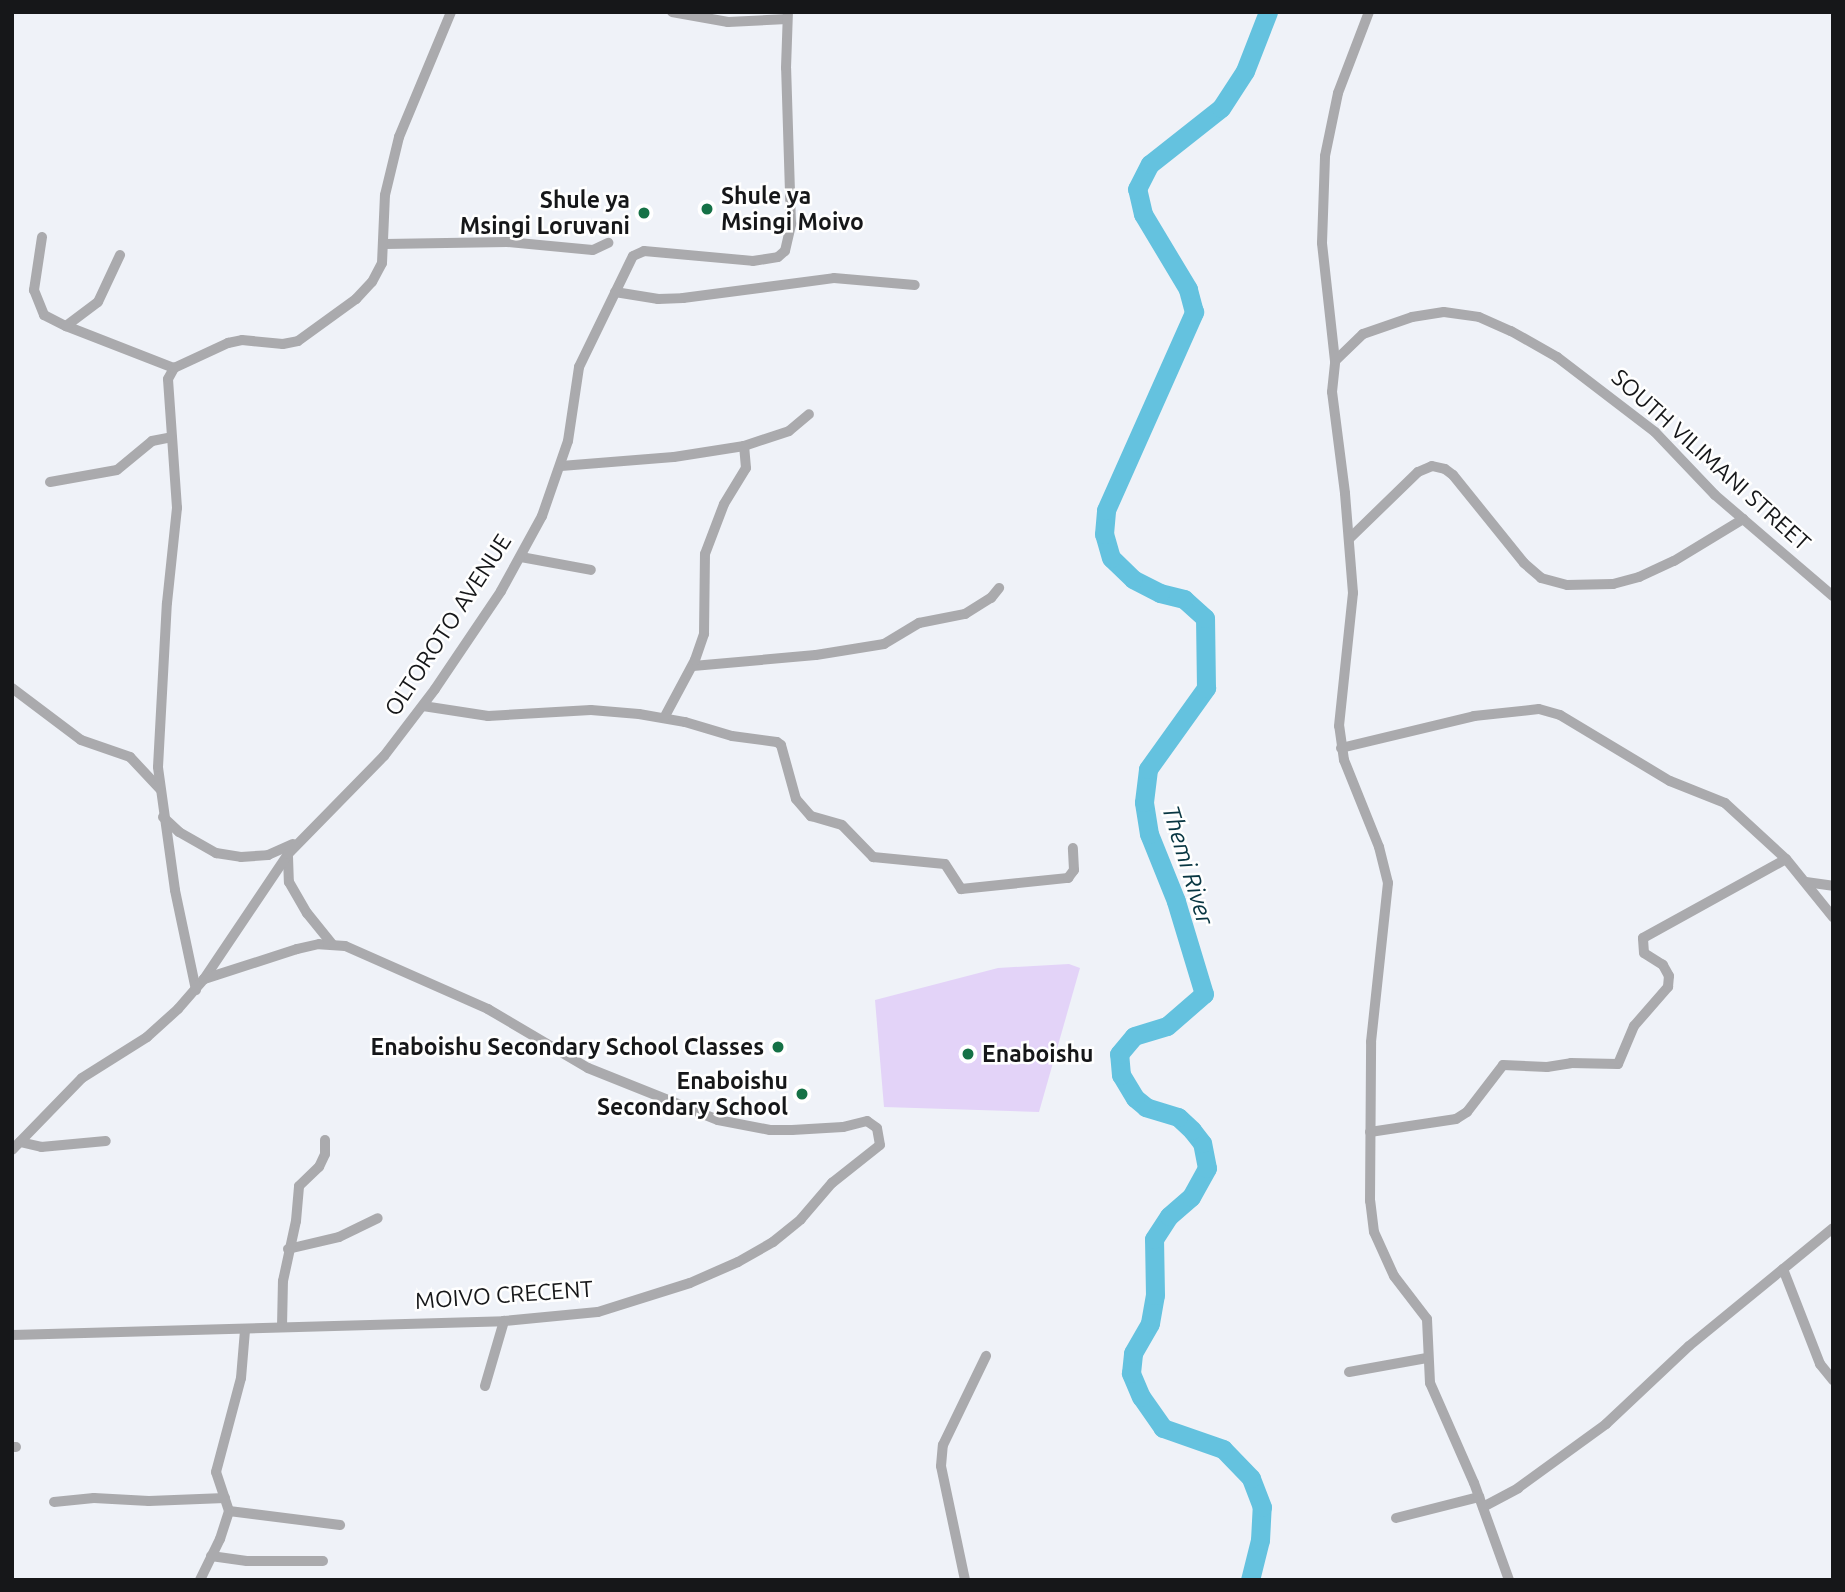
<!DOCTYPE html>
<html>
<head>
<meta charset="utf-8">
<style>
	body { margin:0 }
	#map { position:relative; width:1845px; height:1592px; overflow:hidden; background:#eff2f8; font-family:Ubuntu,sans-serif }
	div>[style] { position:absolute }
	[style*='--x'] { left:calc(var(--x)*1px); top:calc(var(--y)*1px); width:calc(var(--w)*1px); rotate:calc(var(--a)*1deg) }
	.green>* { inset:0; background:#e3d3f8 }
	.river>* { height:19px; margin:-9.5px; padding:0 9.5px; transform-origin:9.5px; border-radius:9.5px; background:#64c2df }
	.minor>* { height:10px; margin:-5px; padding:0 5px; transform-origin:5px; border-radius:5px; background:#aaaaad }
	.dots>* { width:19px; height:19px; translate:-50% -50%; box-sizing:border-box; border:4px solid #fff; border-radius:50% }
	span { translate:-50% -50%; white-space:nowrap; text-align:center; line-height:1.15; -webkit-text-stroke:5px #fff; paint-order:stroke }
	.poi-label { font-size:23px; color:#161719; font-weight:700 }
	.left { translate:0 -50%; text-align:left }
	.right { translate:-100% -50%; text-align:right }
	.street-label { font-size:23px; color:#161719 }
	.water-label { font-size:24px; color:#083642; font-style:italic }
	.frame { position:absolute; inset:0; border:14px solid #161719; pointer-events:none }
</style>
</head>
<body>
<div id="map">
	<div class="green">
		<i style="clip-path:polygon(1069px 964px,1080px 968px,1039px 1112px,884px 1107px,875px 1000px,998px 968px)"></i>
	</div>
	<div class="river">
		<i style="--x:1250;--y:1580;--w:41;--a:-76"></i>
		<i style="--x:1260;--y:1540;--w:33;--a:-87"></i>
		<i style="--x:1262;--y:1507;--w:31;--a:-111"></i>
		<i style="--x:1251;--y:1478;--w:40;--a:-134"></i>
		<i style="--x:1223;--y:1449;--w:64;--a:-160.7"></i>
		<i style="--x:1163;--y:1428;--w:38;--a:-125"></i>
		<i style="--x:1141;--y:1397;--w:26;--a:-113"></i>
		<i style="--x:1131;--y:1373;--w:20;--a:-84"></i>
		<i style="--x:1133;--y:1353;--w:34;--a:-60"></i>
		<i style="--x:1150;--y:1323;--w:28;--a:-80"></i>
		<i style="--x:1155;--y:1295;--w:56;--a:-91"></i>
		<i style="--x:1154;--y:1239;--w:27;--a:-57"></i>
		<i style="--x:1169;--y:1216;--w:29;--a:-41"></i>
		<i style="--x:1191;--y:1197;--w:33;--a:-61"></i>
		<i style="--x:1207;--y:1168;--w:25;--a:-101"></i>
		<i style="--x:1202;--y:1143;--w:16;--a:-128"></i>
		<i style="--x:1192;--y:1130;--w:19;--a:-137"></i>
		<i style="--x:1178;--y:1117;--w:34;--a:-163"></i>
		<i style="--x:1146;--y:1107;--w:14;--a:-141"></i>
		<i style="--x:1135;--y:1098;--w:27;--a:-121"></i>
		<i style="--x:1121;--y:1075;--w:21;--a:-95"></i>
		<i style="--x:1119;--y:1054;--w:23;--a:-50"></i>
		<i style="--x:1134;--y:1036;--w:34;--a:-17"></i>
		<i style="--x:1167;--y:1026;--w:49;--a:-40.9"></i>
		<i style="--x:1204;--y:994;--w:97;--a:-106.8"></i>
		<i style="--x:1176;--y:901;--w:72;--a:-111.9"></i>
		<i style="--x:1149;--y:834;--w:32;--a:-99"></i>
		<i style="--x:1144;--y:802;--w:33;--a:-83"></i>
		<i style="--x:1148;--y:769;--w:100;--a:-54.4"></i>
		<i style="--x:1206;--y:688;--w:70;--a:-90.8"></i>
		<i style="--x:1205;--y:618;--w:28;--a:-138"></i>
		<i style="--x:1184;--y:599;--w:25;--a:-166"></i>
		<i style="--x:1160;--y:593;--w:30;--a:-153"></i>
		<i style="--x:1133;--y:579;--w:30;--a:-136"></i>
		<i style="--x:1111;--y:558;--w:25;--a:-106"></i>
		<i style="--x:1104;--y:534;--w:24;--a:-85"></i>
		<i style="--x:1106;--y:510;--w:217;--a:-66"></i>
		<i style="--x:1194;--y:312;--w:24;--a:-105"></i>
		<i style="--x:1188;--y:289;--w:87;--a:-121"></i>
		<i style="--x:1143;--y:214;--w:26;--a:-103"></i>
		<i style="--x:1137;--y:189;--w:28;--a:-63"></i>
		<i style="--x:1150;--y:164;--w:90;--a:-38.3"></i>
		<i style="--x:1221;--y:108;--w:44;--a:-57"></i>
		<i style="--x:1245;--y:71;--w:63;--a:-68.7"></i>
	</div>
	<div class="minor">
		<i style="--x:672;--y:12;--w:57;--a:10.1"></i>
		<i style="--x:728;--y:22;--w:59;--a:-2.9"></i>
		<i style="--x:42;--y:237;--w:54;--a:98.6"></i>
		<i style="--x:34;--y:290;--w:27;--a:68"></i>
		<i style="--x:44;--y:315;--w:25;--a:27"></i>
		<i style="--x:66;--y:326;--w:116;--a:21.3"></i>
		<i style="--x:385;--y:244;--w:122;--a:-0.9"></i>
		<i style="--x:507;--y:242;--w:86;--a:5.3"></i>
		<i style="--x:593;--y:250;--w:17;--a:-25"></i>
		<i style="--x:615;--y:292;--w:44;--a:9.2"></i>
		<i style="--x:658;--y:299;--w:25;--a:-2"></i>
		<i style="--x:683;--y:298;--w:152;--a:-7.5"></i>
		<i style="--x:834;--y:278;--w:81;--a:4.9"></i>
		<i style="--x:66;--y:326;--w:40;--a:-37"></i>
		<i style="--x:98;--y:302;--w:52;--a:-64.9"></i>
		<i style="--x:1335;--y:361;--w:119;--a:-96.3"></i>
		<i style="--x:1322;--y:243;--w:87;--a:-88"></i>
		<i style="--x:1325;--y:156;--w:64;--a:-78.3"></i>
		<i style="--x:1338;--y:93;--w:87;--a:-69.1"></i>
		<i style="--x:561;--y:466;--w:113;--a:-4.6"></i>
		<i style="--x:674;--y:457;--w:71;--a:-8.9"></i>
		<i style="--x:744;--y:446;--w:47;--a:-18.4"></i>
		<i style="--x:789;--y:431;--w:26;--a:-40"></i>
		<i style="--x:50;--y:482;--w:68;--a:-10.2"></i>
		<i style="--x:117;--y:470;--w:45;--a:-39.6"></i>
		<i style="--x:152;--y:441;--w:20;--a:-11"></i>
		<i style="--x:1349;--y:539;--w:96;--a:-44.2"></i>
		<i style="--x:1418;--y:472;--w:15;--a:-23"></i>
		<i style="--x:1432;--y:466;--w:13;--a:13"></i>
		<i style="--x:1445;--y:469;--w:10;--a:37"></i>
		<i style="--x:1453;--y:475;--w:113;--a:51.1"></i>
		<i style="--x:1524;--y:563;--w:23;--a:41"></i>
		<i style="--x:1541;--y:578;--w:27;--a:15"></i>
		<i style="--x:1567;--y:585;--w:46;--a:-1.2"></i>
		<i style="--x:1613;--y:584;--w:27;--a:-15"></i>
		<i style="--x:1639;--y:577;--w:38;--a:-25"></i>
		<i style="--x:1674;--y:561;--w:81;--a:-31.3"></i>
		<i style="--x:521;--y:557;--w:71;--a:10.5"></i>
		<i style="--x:693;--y:666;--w:123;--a:-5.1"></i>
		<i style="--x:816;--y:655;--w:69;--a:-9.2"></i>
		<i style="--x:884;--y:644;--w:41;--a:-31"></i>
		<i style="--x:919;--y:623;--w:47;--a:-11.1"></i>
		<i style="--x:965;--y:614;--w:31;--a:-32"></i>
		<i style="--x:991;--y:598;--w:13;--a:-51"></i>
		<i style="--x:12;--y:688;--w:86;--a:37"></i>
		<i style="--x:81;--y:740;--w:52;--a:19.1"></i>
		<i style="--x:130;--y:757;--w:44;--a:46.8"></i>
		<i style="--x:423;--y:706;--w:66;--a:8.7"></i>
		<i style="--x:488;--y:716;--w:103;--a:-3.3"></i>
		<i style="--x:591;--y:710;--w:48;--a:4.8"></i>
		<i style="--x:639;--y:714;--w:47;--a:9.9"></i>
		<i style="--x:685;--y:722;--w:49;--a:16.6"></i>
		<i style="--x:732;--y:736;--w:45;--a:7.6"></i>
		<i style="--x:777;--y:742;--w:5;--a:37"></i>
		<i style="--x:781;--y:745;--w:56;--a:74.5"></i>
		<i style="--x:796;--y:799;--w:23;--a:49"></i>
		<i style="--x:811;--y:816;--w:32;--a:16"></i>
		<i style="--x:842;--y:825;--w:45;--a:45.9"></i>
		<i style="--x:873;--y:857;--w:72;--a:5.6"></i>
		<i style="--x:945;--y:864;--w:30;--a:57"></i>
		<i style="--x:961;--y:889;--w:108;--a:-5.9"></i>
		<i style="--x:1068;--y:878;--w:10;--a:-53"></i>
		<i style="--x:1074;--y:870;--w:22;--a:-93"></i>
		<i style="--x:664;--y:718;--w:66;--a:-61.9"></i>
		<i style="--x:695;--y:660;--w:28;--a:-71"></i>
		<i style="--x:704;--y:634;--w:80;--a:-89.3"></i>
		<i style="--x:705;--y:554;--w:53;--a:-69.2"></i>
		<i style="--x:724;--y:504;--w:42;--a:-58.6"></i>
		<i style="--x:746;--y:468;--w:22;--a:-95"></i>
		<i style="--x:1341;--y:748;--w:137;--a:-13.5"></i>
		<i style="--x:1474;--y:716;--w:65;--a:-6.1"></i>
		<i style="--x:1539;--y:709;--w:22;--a:16"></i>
		<i style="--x:1560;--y:715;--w:128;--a:31"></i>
		<i style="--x:1670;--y:781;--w:59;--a:21.8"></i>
		<i style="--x:1725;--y:803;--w:83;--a:42.6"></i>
		<i style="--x:1786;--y:859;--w:75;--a:51"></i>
		<i style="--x:163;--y:817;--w:22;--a:43"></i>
		<i style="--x:179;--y:832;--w:43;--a:29.6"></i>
		<i style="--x:216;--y:853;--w:25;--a:9"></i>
		<i style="--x:241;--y:857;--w:27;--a:-4"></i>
		<i style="--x:268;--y:855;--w:27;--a:-24"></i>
		<i style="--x:288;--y:857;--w:25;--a:88"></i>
		<i style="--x:289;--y:882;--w:36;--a:60"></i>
		<i style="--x:307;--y:913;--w:40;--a:51"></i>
		<i style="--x:1806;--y:882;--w:27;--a:8"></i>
		<i style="--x:196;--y:990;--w:102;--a:-101.9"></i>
		<i style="--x:175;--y:890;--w:124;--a:-97.9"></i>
		<i style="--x:158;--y:767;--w:164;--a:-86.9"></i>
		<i style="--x:167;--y:603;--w:96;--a:-84"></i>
		<i style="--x:177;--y:508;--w:129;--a:-94"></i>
		<i style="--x:168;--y:379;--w:13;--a:-61"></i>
		<i style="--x:174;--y:368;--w:60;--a:-24.8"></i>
		<i style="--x:228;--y:343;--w:14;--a:-12"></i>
		<i style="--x:242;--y:340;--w:41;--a:5.6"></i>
		<i style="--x:283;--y:344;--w:15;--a:-11"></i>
		<i style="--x:298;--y:341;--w:72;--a:-35.9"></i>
		<i style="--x:356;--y:299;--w:23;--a:-47"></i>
		<i style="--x:372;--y:282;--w:21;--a:-62"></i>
		<i style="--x:382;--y:263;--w:68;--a:-87.5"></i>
		<i style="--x:385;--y:195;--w:60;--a:-76.4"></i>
		<i style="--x:399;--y:137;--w:135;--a:-67.4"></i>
		<i style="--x:1370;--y:1132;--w:87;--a:-8.6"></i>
		<i style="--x:1456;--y:1119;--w:13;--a:-32"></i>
		<i style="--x:1467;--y:1112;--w:59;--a:-52.5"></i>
		<i style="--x:1503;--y:1065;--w:44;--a:2.6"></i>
		<i style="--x:1547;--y:1067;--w:24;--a:-9"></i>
		<i style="--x:1571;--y:1063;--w:47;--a:1.2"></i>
		<i style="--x:1618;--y:1064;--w:41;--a:-67.2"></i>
		<i style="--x:1634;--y:1026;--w:52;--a:-48.9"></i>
		<i style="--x:1668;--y:987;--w:11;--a:-85"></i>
		<i style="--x:1669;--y:976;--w:13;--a:-119"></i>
		<i style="--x:1663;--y:965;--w:22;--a:-148"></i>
		<i style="--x:1644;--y:953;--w:15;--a:-94"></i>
		<i style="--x:1643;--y:938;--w:163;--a:-28.9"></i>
		<i style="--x:20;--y:1142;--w:22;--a:13"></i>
		<i style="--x:41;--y:1147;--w:65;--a:-5.3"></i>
		<i style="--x:12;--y:1150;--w:100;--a:-45.8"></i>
		<i style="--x:82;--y:1078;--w:77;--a:-32.2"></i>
		<i style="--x:147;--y:1037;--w:42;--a:-42.1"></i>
		<i style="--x:178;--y:1009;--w:40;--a:-49"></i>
		<i style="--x:204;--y:979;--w:151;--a:-56.1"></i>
		<i style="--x:288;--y:854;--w:137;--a:-45.6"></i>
		<i style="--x:384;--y:756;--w:84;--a:-52.7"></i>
		<i style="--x:435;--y:689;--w:118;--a:-56"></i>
		<i style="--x:501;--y:591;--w:85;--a:-61.3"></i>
		<i style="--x:542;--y:516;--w:79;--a:-70.9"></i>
		<i style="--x:568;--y:441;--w:75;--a:-81.5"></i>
		<i style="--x:579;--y:367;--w:123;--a:-64.1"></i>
		<i style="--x:633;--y:256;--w:12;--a:-24"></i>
		<i style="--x:644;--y:251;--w:109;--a:5.2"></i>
		<i style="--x:753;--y:261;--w:25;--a:-9"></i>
		<i style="--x:778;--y:257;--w:9;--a:-41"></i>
		<i style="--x:785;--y:251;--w:28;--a:-77"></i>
		<i style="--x:791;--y:224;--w:156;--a:-91.8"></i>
		<i style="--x:786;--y:68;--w:56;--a:-88"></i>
		<i style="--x:288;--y:1249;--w:52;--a:-13.2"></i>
		<i style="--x:339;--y:1237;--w:43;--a:-26"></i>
		<i style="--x:1783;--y:1269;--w:102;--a:68.7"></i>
		<i style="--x:1820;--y:1364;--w:21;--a:51"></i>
		<i style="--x:282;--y:1327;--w:46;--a:-88.8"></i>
		<i style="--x:283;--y:1281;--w:61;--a:-77.8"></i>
		<i style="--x:296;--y:1221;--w:35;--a:-85"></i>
		<i style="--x:299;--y:1186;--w:28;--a:-44"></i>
		<i style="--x:319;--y:1167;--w:14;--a:-65"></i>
		<i style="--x:325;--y:1154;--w:14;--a:-90"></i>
		<i style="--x:12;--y:1335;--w:492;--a:-1.6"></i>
		<i style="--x:504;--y:1321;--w:94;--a:-5.5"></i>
		<i style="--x:598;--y:1312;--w:96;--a:-17.5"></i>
		<i style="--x:690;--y:1283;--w:52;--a:-23.6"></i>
		<i style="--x:738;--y:1262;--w:40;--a:-29.7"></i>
		<i style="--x:773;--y:1242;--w:36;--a:-39"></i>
		<i style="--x:801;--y:1219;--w:48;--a:-49.3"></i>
		<i style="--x:832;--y:1183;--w:61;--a:-38.4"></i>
		<i style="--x:880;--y:1145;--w:17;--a:-100"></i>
		<i style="--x:877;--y:1128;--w:12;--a:-145"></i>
		<i style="--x:867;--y:1121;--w:25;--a:166"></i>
		<i style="--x:843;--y:1127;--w:51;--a:176.6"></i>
		<i style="--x:792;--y:1130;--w:22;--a:180"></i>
		<i style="--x:770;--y:1130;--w:53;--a:-169.1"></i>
		<i style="--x:718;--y:1120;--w:140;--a:-158.2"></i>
		<i style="--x:588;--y:1068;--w:116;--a:-149.5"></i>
		<i style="--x:488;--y:1009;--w:156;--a:-156.2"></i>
		<i style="--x:345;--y:946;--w:26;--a:-176"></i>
		<i style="--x:319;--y:944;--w:23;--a:167"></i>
		<i style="--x:297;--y:949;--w:98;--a:162.1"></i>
		<i style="--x:1349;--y:1372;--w:79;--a:-10.2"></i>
		<i style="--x:485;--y:1386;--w:68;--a:-73.7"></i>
		<i style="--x:12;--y:1447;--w:4;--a:0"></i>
		<i style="--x:54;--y:1502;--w:40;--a:-5.7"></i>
		<i style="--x:94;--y:1498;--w:55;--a:3.1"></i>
		<i style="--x:149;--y:1501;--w:76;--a:-2.3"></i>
		<i style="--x:1483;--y:1507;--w:40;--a:-28"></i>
		<i style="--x:1518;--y:1488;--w:109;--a:-36"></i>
		<i style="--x:1606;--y:1424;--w:114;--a:-43.2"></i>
		<i style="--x:1689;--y:1346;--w:186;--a:-39.3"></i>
		<i style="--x:229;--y:1511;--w:112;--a:7.2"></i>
		<i style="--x:1396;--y:1518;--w:86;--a:-14.2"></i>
		<i style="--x:211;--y:1556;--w:36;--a:8"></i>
		<i style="--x:247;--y:1561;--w:76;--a:0"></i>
		<i style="--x:200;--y:1580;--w:46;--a:-64"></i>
		<i style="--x:220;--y:1539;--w:29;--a:-72"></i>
		<i style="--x:229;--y:1511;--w:41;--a:-108.4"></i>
		<i style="--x:216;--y:1472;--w:97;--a:-75.1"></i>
		<i style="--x:241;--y:1378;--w:48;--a:-85.2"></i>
		<i style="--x:965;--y:1580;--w:116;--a:-101.9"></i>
		<i style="--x:941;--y:1466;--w:21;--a:-85"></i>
		<i style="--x:943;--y:1445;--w:99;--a:-64.2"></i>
		<i style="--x:1509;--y:1580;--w:103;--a:-109.8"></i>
		<i style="--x:1474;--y:1483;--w:109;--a:-113.7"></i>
		<i style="--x:1430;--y:1383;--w:64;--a:-92.7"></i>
		<i style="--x:1427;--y:1319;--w:54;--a:-127.5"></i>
		<i style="--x:1394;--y:1276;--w:48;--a:-114.4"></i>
		<i style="--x:1374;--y:1232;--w:31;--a:-97"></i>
		<i style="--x:1370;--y:1201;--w:159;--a:-89.6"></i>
		<i style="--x:1371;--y:1042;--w:160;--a:-83.9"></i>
		<i style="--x:1388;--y:883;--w:37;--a:-104"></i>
		<i style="--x:1379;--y:847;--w:94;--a:-111.9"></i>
		<i style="--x:1344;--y:760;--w:34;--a:-98"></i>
		<i style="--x:1339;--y:726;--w:134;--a:-84"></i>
		<i style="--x:1353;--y:593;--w:100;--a:-94.6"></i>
		<i style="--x:1345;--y:493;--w:102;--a:-97.3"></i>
		<i style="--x:1332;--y:392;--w:31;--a:-84"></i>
		<i style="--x:1335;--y:361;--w:39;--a:-44"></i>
		<i style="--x:1363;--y:334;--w:52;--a:-19.1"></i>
		<i style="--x:1412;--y:317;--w:32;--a:-9"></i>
		<i style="--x:1444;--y:312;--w:35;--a:8"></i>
		<i style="--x:1479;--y:317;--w:35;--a:24"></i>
		<i style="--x:1511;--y:331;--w:53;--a:29.5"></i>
		<i style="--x:1557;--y:357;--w:123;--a:37.4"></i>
		<i style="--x:1655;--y:432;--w:87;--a:46.4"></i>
		<i style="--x:1715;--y:495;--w:155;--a:40.6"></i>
	</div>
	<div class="dots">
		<i style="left:707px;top:209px;background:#157146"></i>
		<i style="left:644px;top:213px;background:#157146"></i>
		<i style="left:778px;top:1047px;background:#157146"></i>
		<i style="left:968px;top:1054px;background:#157146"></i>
		<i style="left:802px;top:1094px;background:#157146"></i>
	</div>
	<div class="poi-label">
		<span class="left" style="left:721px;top:209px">Shule ya<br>Msingi Moivo</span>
		<span class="right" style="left:630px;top:213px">Shule ya<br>Msingi Loruvani</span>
		<span class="right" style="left:764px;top:1047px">Enaboishu Secondary School Classes</span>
		<span class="left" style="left:982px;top:1054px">Enaboishu</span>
		<span class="right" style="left:788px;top:1094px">Enaboishu<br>Secondary School</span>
	</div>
	<div class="street-label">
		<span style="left:1711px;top:460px;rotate:42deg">SOUTH VILIMANI STREET</span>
		<span style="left:448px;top:625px;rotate:-57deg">OLTOROTO AVENUE</span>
		<span style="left:504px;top:1295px;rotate:-4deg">MOIVO CRECENT</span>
	</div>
	<div class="water-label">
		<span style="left:1188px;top:865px;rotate:73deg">Themi River</span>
	</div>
	<div class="frame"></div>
</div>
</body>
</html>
